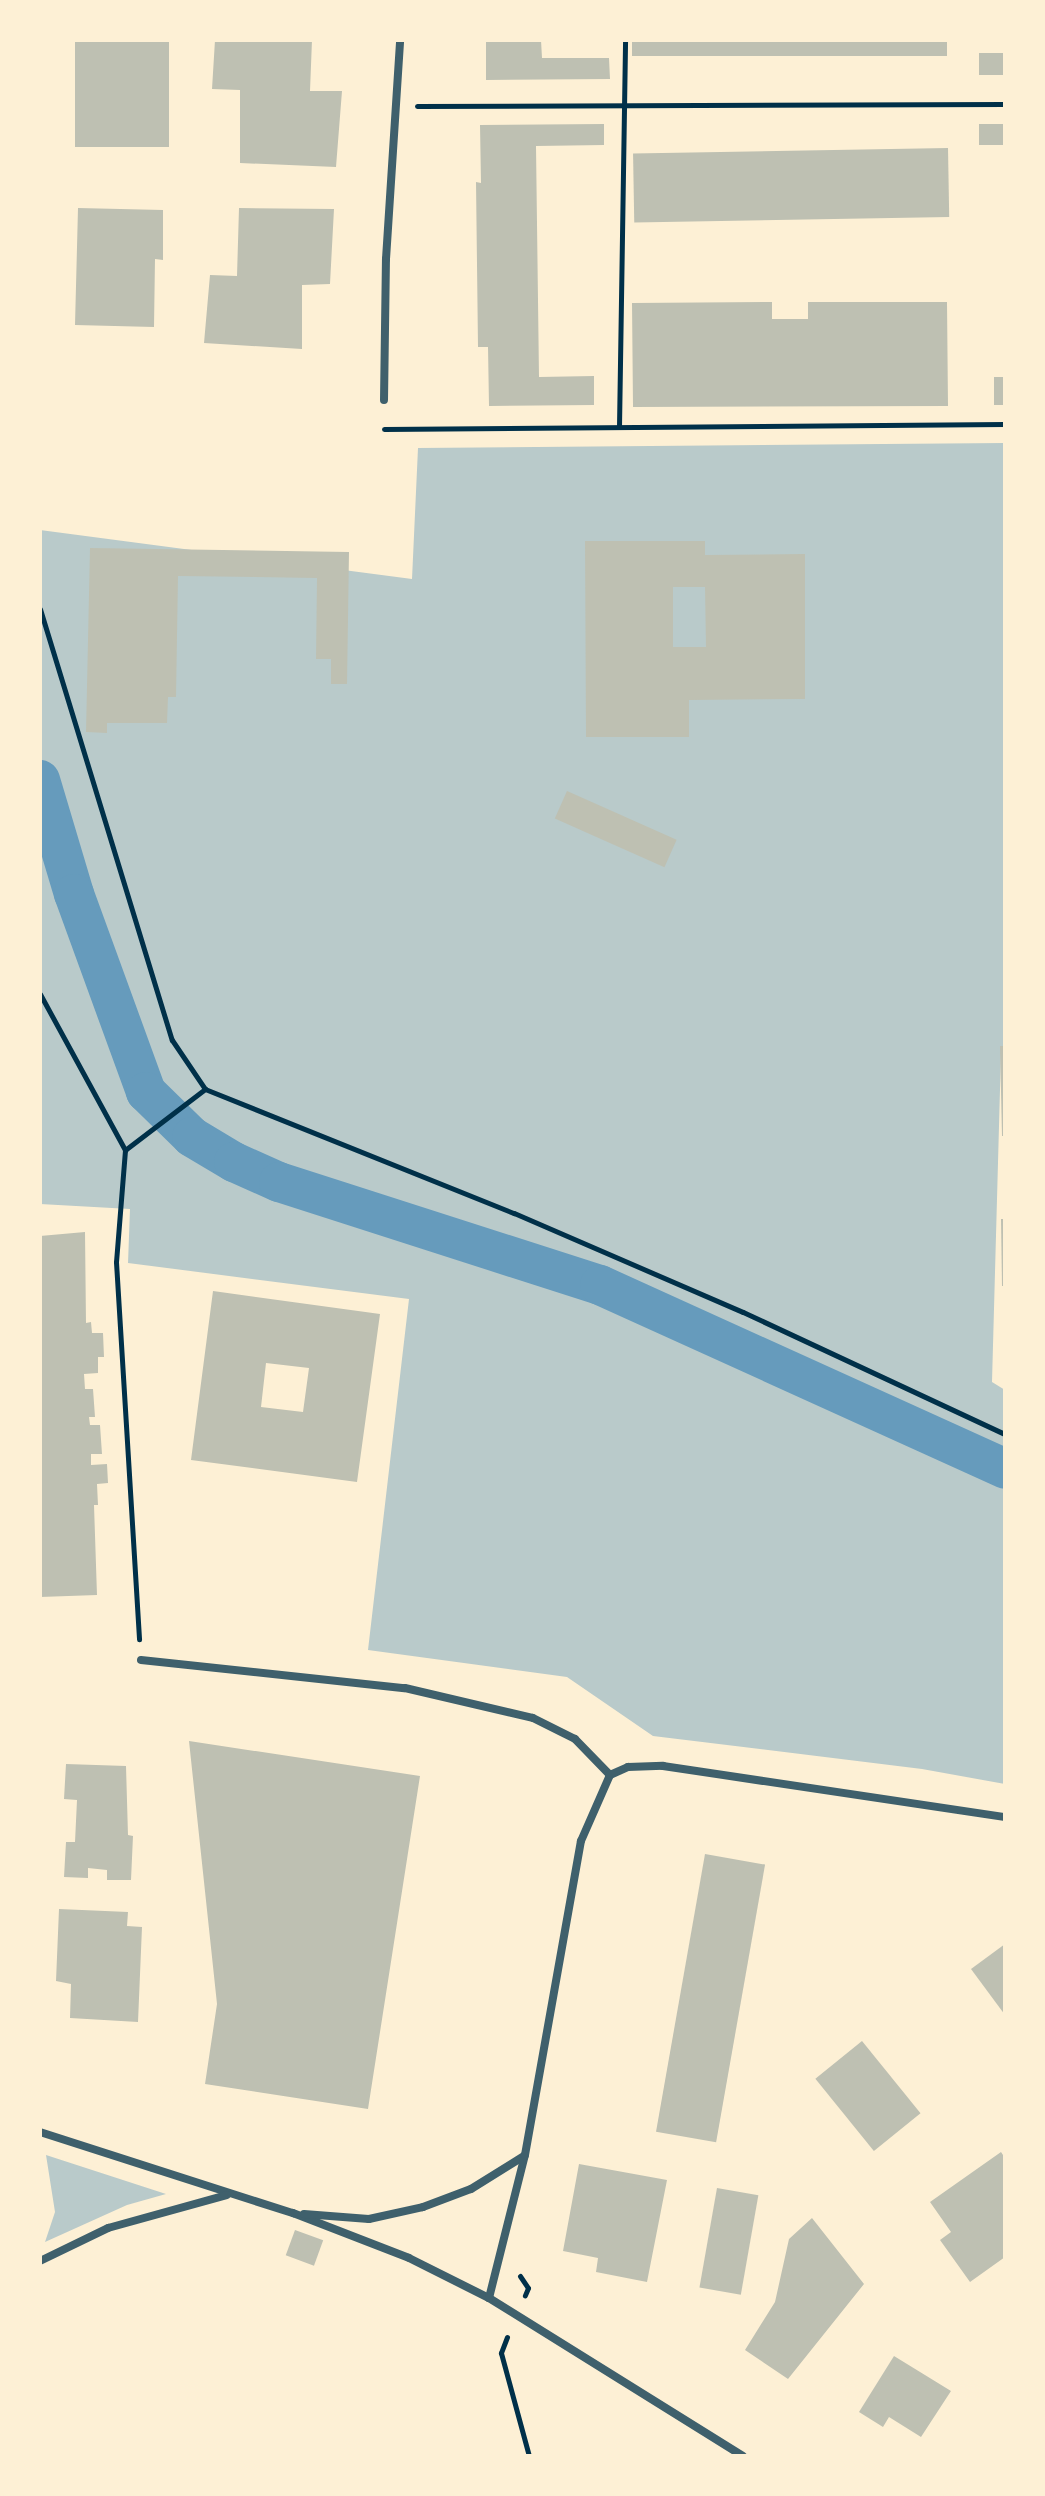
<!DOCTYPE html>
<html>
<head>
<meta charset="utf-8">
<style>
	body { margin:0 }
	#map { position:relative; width:1045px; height:2496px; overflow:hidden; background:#fdf0d5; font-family:Manrope,sans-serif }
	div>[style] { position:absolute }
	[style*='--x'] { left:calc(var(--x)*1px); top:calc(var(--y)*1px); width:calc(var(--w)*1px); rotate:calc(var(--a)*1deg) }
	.green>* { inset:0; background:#b9caca }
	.canal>* { height:40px; margin:-20px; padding:0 20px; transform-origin:20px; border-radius:20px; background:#669bbc }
	.building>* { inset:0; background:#bec0b2; transform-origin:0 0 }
	.path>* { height:5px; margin:-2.5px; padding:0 2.5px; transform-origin:2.5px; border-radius:2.5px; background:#003049 }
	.minor>* { height:8px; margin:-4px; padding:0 4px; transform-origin:4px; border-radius:4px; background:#3f606c }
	span { translate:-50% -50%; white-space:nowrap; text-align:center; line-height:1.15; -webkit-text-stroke:8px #fdf0d5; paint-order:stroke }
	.frame { position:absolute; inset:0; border:42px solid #fdf0d5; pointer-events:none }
</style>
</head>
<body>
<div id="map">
	<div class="green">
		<i style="clip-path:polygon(1005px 443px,1005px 1049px,1001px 1053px,992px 1382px,1005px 1390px,1005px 1784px,922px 1769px,653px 1736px,567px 1677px,368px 1650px,409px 1299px,128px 1263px,130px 1209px,40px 1204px,40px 530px,412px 579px,418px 448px)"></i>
		<i style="clip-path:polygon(46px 2155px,166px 2194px,127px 2205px,45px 2242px,55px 2212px)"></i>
	</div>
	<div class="canal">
		<i style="--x:40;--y:780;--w:119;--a:73.4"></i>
		<i style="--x:74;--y:894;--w:211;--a:70"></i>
		<i style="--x:146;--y:1092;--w:64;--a:44.4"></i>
		<i style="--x:192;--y:1137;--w:49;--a:30.8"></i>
		<i style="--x:234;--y:1162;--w:49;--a:24"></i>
		<i style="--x:279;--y:1182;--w:337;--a:17.8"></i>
		<i style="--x:600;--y:1285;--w:445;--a:24.4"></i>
	</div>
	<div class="building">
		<i style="left:75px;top:40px;width:94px;height:107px"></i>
		<i style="clip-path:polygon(215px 40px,312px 40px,310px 91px,342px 91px,336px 167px,240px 163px,240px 90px,212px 89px)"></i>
		<i style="clip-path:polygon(486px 40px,541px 40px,542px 58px,609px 58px,610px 79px,486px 80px)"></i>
		<i style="left:632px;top:40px;width:315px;height:16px"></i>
		<i style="left:979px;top:53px;width:26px;height:22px"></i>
		<i style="clip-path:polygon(604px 124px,604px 145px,536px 146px,539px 377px,594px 376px,594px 405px,489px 406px,488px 347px,478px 347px,476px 182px,481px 183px,480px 125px)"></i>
		<i style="left:979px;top:124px;width:26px;height:21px"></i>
		<i style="left:948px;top:148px;width:69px;height:315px;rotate:89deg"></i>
		<i style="clip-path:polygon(78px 208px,163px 210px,163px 260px,155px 259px,154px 327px,75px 325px)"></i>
		<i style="clip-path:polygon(239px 208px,334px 209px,330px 284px,302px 285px,302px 349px,204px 343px,210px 275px,237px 276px)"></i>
		<i style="clip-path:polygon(772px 302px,772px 319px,808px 319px,808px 302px,947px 302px,948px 406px,633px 407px,632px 303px)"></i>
		<i style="left:994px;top:377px;width:11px;height:28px"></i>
		<i style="clip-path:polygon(evenodd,585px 541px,705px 541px,705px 555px,805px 554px,805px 699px,689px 700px,689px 737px,586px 737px,585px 541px,673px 587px,705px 587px,706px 647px,673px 647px,673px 587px)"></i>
		<i style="clip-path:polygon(90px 548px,349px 552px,347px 684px,331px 684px,331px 659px,316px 659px,317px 578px,178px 576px,176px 697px,168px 697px,167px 723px,107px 723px,107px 733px,86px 732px)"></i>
		<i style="left:567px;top:791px;width:120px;height:30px;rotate:24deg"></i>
		<i style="clip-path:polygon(1000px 1046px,1005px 1046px,1005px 1136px,1002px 1136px)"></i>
		<i style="clip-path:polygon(1001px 1219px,1005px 1219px,1005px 1286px,1002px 1286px)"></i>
		<i style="clip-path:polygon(85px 1232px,86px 1323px,91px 1322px,92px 1333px,103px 1333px,104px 1357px,98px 1357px,98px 1373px,84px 1374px,85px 1389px,93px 1389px,95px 1417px,89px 1417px,90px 1425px,100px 1425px,102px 1454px,91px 1454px,91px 1465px,107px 1464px,108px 1483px,97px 1484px,98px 1505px,94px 1505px,97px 1595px,40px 1597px,40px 1236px)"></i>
		<i style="clip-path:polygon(evenodd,213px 1291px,380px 1314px,357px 1482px,191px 1460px,213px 1291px,266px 1363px,309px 1368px,303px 1412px,261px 1407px,266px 1363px)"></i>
		<i style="clip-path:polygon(189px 1741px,420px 1776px,368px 2109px,205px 2084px,217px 2004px)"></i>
		<i style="clip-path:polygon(66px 1764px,126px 1766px,128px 1835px,133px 1836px,131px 1880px,107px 1880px,107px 1870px,88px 1868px,88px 1878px,64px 1877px,66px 1842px,75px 1842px,77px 1800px,64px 1799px)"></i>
		<i style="left:705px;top:1854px;width:61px;height:282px;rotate:10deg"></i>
		<i style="clip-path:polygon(59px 1909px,128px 1912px,127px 1926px,142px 1927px,138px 2022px,70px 2018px,71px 1984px,56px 1981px)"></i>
		<i style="clip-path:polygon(1005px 1944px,1005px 2015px,971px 1969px)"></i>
		<i style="left:862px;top:2041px;width:93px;height:60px;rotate:51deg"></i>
		<i style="clip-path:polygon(1001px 2152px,1005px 2158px,1005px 2257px,970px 2282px,940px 2240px,951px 2232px,930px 2202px)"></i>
		<i style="clip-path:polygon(579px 2164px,667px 2180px,647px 2282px,596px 2272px,598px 2258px,563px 2251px)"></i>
		<i style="left:717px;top:2188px;width:42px;height:101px;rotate:10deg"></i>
		<i style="clip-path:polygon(812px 2218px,864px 2284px,788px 2379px,745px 2350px,775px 2302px,789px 2239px)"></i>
		<i style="left:295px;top:2230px;width:30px;height:27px;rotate:20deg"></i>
		<i style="clip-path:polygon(894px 2356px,951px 2391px,921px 2437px,889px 2417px,883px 2427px,859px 2412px)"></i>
	</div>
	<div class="path">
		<i style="--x:417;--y:106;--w:588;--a:-0.19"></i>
		<i style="--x:619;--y:427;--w:387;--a:-89.1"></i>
		<i style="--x:384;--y:429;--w:621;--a:-0.46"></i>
		<i style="--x:40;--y:609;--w:451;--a:73"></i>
		<i style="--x:172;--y:1040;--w:59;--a:56"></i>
		<i style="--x:205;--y:1089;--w:333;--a:21.9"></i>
		<i style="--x:514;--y:1213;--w:249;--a:23.4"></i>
		<i style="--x:743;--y:1312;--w:289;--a:25"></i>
		<i style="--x:40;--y:994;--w:178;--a:61.4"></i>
		<i style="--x:125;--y:1150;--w:112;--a:94.6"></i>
		<i style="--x:116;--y:1262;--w:378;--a:86.5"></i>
		<i style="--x:125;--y:1150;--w:101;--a:-37.3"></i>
		<i style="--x:520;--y:2276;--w:14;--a:56"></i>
		<i style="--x:528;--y:2288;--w:8;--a:113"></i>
		<i style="--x:507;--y:2337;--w:17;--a:111"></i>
		<i style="--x:501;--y:2353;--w:107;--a:74.8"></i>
	</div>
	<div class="minor">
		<i style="--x:384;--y:400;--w:141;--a:-89.2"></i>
		<i style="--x:386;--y:259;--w:219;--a:-86.3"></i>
		<i style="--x:141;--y:1660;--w:265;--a:6.1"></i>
		<i style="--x:405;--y:1688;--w:131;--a:13.2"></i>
		<i style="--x:533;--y:1718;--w:47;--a:26.6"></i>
		<i style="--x:575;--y:1739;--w:50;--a:45.8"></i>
		<i style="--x:40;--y:2132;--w:266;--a:17.8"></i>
		<i style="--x:293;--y:2213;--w:124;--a:21.2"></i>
		<i style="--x:409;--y:2258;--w:89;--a:26.6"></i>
		<i style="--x:489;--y:2298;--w:299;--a:31.9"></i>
		<i style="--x:304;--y:2214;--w:65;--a:4.4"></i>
		<i style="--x:369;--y:2219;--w:55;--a:-12.5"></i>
		<i style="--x:423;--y:2207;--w:51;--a:-20.6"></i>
		<i style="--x:471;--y:2189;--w:62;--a:-31.9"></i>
		<i style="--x:40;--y:2261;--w:76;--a:-25.9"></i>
		<i style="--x:108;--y:2228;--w:123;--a:-15.5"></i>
		<i style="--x:489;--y:2298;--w:147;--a:-75.9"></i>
		<i style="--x:525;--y:2155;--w:319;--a:-79.9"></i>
		<i style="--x:581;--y:1841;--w:72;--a:-66.3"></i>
		<i style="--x:610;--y:1775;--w:20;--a:-24"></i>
		<i style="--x:628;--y:1767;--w:35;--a:-2"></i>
		<i style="--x:663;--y:1766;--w:346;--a:8.5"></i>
	</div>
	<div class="frame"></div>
</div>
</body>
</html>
